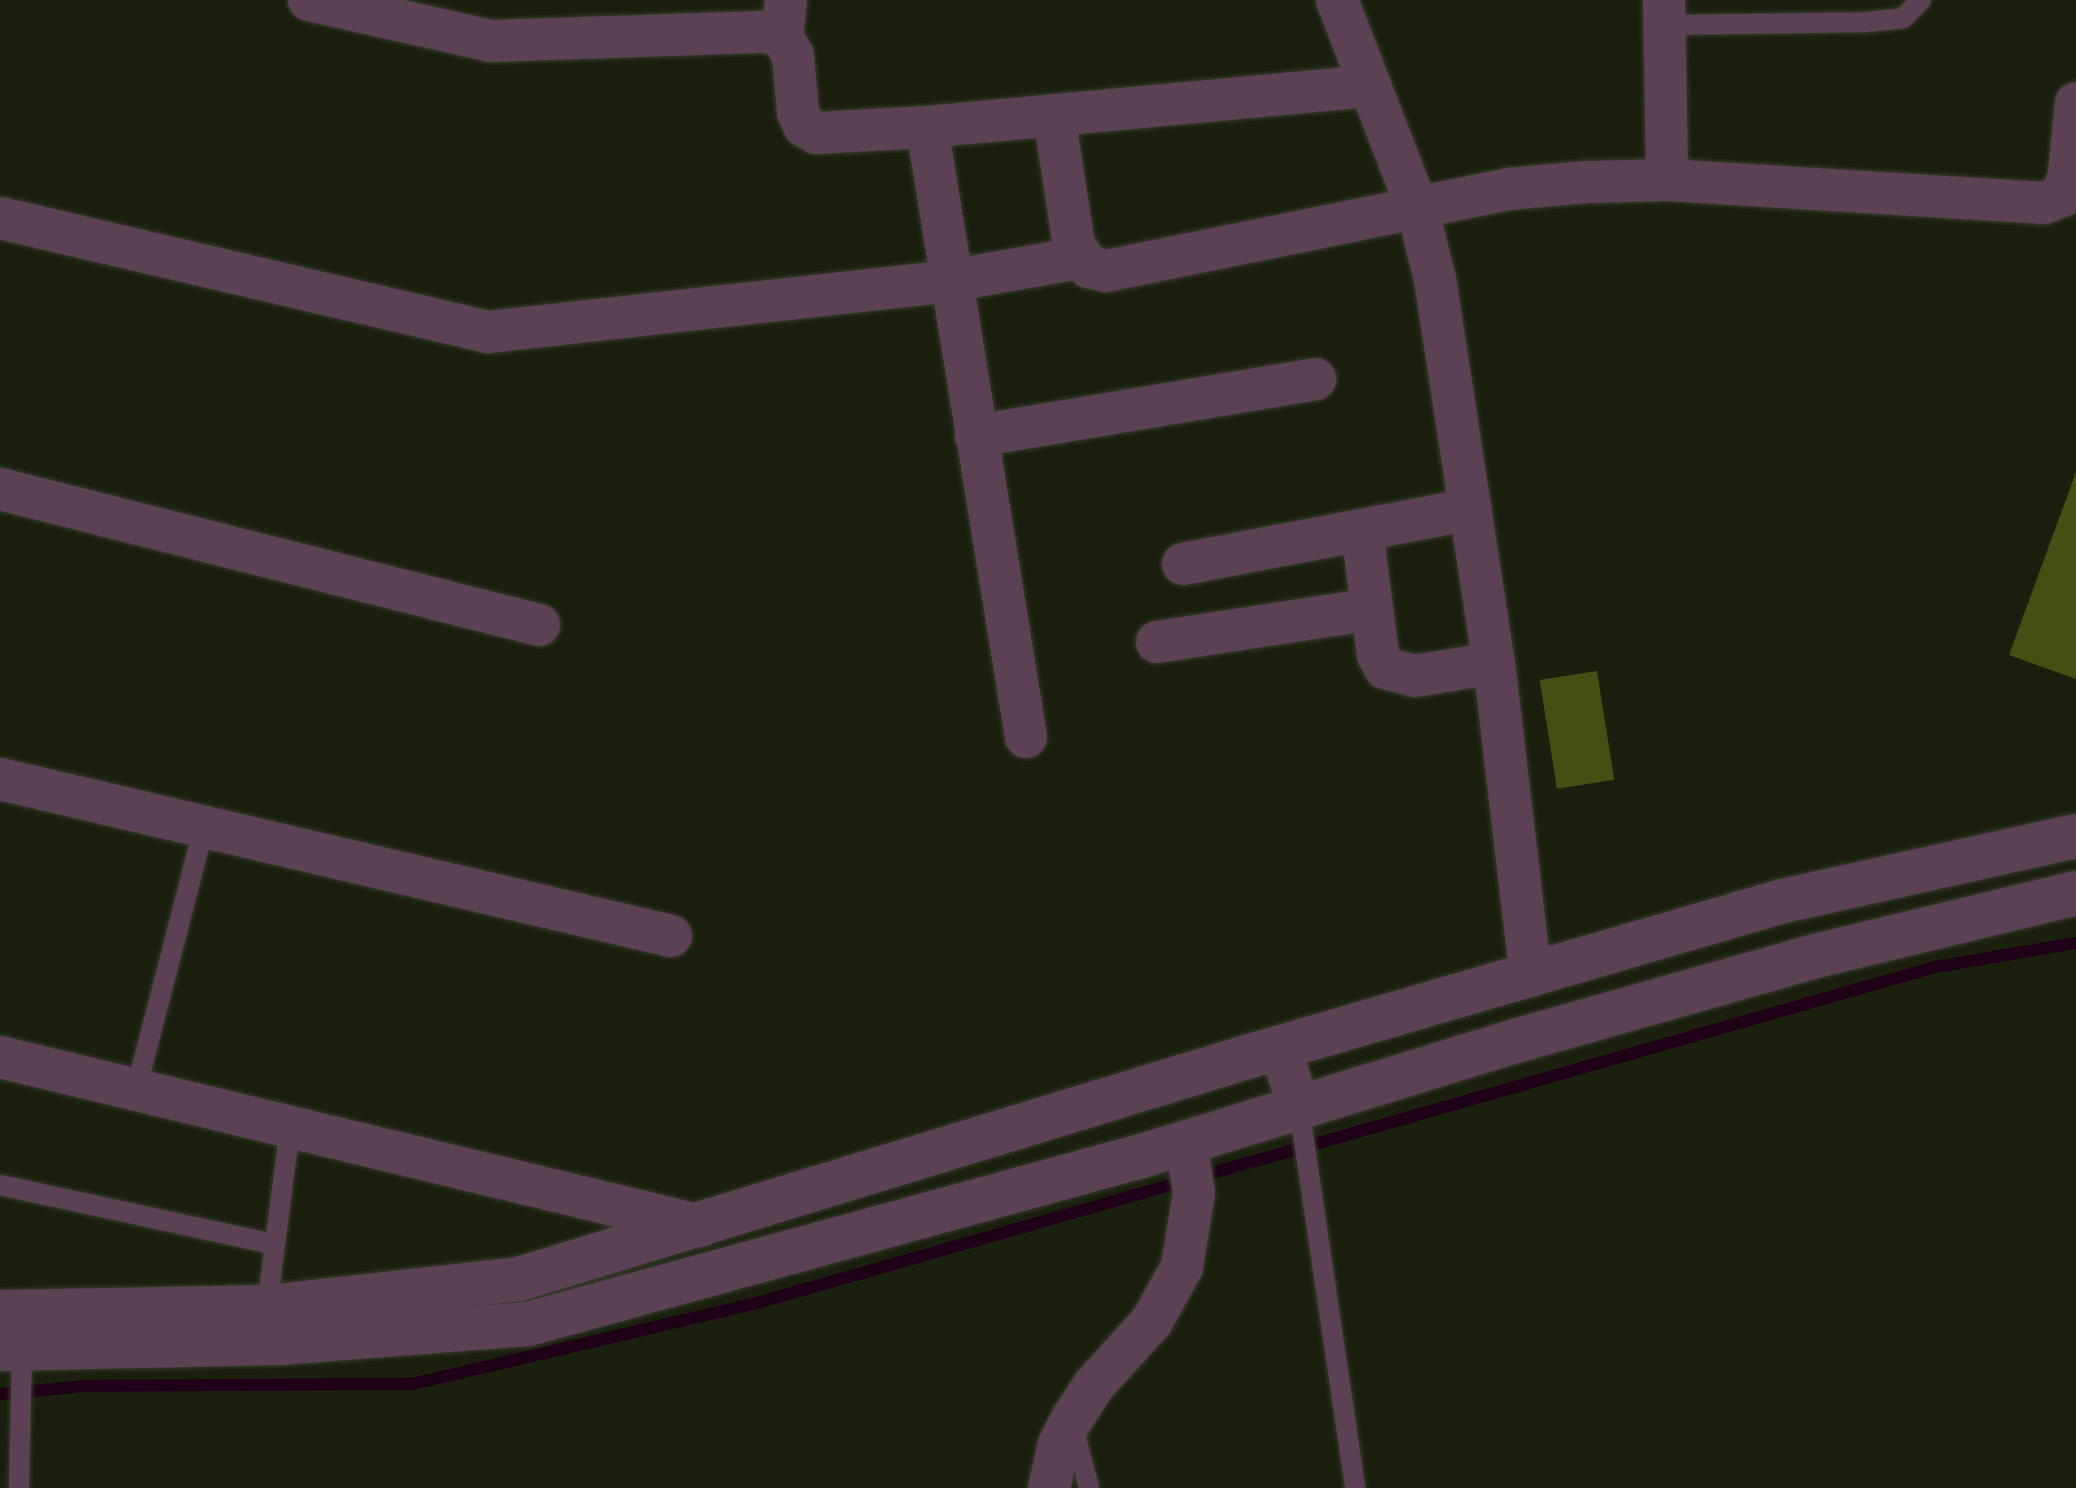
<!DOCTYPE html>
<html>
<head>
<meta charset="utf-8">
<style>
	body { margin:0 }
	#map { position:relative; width:2076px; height:1488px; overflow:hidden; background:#1b1f0e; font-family:"Nunito Sans",sans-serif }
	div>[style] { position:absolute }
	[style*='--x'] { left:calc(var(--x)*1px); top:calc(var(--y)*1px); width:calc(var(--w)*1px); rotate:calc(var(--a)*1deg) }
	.stream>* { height:12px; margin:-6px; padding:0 6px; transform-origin:6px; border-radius:6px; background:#200018 }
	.building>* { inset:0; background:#454f14; transform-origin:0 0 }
	.roads { filter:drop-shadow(0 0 2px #373b2b) drop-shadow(0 0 2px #373b2b) }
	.service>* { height:20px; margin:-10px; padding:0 10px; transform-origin:10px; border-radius:10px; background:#5b4153 }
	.minor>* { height:42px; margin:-21px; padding:0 21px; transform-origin:21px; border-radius:21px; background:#5b4153 }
	.tertiary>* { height:44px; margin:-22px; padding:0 22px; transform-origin:22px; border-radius:22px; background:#5b4153 }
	span { translate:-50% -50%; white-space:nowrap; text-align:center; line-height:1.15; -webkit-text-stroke:6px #1b1f0e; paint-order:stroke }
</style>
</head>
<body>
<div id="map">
	<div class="stream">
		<i style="--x:0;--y:1394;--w:85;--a:-5.4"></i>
		<i style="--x:85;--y:1386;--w:327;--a:-0.4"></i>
		<i style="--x:412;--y:1384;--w:354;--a:-13.2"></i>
		<i style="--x:757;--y:1303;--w:1225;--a:-15.92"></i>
		<i style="--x:1935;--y:967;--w:143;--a:-9.7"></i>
	</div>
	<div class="building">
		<i style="clip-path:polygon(2076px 472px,2076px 679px,2009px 655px)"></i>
		<i style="left:1597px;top:671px;width:110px;height:58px;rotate:81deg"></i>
	</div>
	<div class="roads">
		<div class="service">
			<i style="--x:1663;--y:25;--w:204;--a:-0.8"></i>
			<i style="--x:1867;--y:22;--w:36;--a:-6"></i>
			<i style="--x:1903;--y:18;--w:25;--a:-45"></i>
			<i style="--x:136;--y:1090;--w:268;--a:-75.5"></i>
			<i style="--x:1299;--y:1107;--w:385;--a:81.6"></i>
			<i style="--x:0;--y:1185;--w:278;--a:12.2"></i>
			<i style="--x:267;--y:1307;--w:181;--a:-82.7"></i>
			<i style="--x:1073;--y:1426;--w:64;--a:75.5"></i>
			<i style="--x:19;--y:1488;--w:141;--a:-88.8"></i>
		</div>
		<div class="minor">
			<i style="--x:309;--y:0;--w:187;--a:12.7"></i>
			<i style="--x:491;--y:41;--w:276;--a:-1.9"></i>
			<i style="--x:767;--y:32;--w:16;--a:18"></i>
			<i style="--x:782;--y:37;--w:21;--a:59"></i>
			<i style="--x:793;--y:55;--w:57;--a:85"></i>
			<i style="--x:798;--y:112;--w:15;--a:67"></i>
			<i style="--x:804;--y:126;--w:14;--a:30"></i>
			<i style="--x:816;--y:133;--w:111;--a:-3.1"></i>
			<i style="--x:927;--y:127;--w:618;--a:80.78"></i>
			<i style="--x:1337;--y:0;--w:222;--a:68.9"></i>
			<i style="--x:1417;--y:207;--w:74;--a:76"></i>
			<i style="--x:1435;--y:279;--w:389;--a:81.3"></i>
			<i style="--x:1494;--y:663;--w:315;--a:83.3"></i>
			<i style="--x:1664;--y:0;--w:180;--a:89"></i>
			<i style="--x:782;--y:37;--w:37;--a:-84"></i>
			<i style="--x:1054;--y:115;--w:132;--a:81.3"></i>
			<i style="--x:1074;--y:245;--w:27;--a:56"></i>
			<i style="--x:1089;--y:267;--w:17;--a:13"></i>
			<i style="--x:1106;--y:271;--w:410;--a:-11.5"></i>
			<i style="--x:1508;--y:189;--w:79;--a:-5.1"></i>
			<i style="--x:1587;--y:182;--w:80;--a:-1.4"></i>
			<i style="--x:1667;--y:180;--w:378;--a:3.5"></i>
			<i style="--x:2044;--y:203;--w:19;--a:-21"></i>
			<i style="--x:2062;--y:196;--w:23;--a:-72"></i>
			<i style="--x:2069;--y:174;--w:71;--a:-84.4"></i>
			<i style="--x:927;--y:127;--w:444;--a:-5.3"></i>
			<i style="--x:0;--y:218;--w:501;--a:13.15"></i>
			<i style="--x:488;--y:332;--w:464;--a:-6.3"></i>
			<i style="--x:949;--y:281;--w:132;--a:-10"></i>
			<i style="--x:976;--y:436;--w:344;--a:-9.5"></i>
			<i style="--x:0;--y:489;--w:556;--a:14.16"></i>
			<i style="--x:1362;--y:530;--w:126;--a:82.7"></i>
			<i style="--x:1378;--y:655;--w:15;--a:62"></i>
			<i style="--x:1385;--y:668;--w:31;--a:15"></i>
			<i style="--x:1415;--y:676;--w:80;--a:-9.3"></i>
			<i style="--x:1183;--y:564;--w:293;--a:-10.8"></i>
			<i style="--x:1157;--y:642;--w:218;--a:-8.7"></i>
			<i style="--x:0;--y:779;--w:689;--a:13.17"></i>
			<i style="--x:1280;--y:1048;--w:62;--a:72.1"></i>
			<i style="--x:0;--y:1057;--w:721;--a:13.55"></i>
			<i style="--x:1049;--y:1488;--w:45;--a:-77.2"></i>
			<i style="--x:1059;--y:1444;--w:28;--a:-63"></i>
			<i style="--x:1072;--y:1419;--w:40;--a:-57.1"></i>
			<i style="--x:1094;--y:1385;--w:86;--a:-47.8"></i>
			<i style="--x:1152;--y:1321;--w:62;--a:-60.9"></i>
			<i style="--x:1182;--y:1267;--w:75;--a:-80.8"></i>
			<i style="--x:1194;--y:1193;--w:52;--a:-98.9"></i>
		</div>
		<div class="tertiary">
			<i style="--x:0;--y:1312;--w:267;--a:-1.1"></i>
			<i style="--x:267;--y:1307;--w:254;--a:-6.3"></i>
			<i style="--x:519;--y:1279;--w:761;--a:-16.96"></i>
			<i style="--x:1247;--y:1057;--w:558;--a:-16.23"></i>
			<i style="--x:1783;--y:901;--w:300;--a:-12.5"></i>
			<i style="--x:0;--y:1349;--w:281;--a:-1.2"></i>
			<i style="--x:281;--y:1343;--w:248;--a:-4.4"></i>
			<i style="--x:528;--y:1324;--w:640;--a:-15.32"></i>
			<i style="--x:1145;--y:1155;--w:391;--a:-17.1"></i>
			<i style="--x:1519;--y:1040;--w:313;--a:-15.8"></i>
			<i style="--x:1820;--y:955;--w:263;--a:-13.6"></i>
		</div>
	</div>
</div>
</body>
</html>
